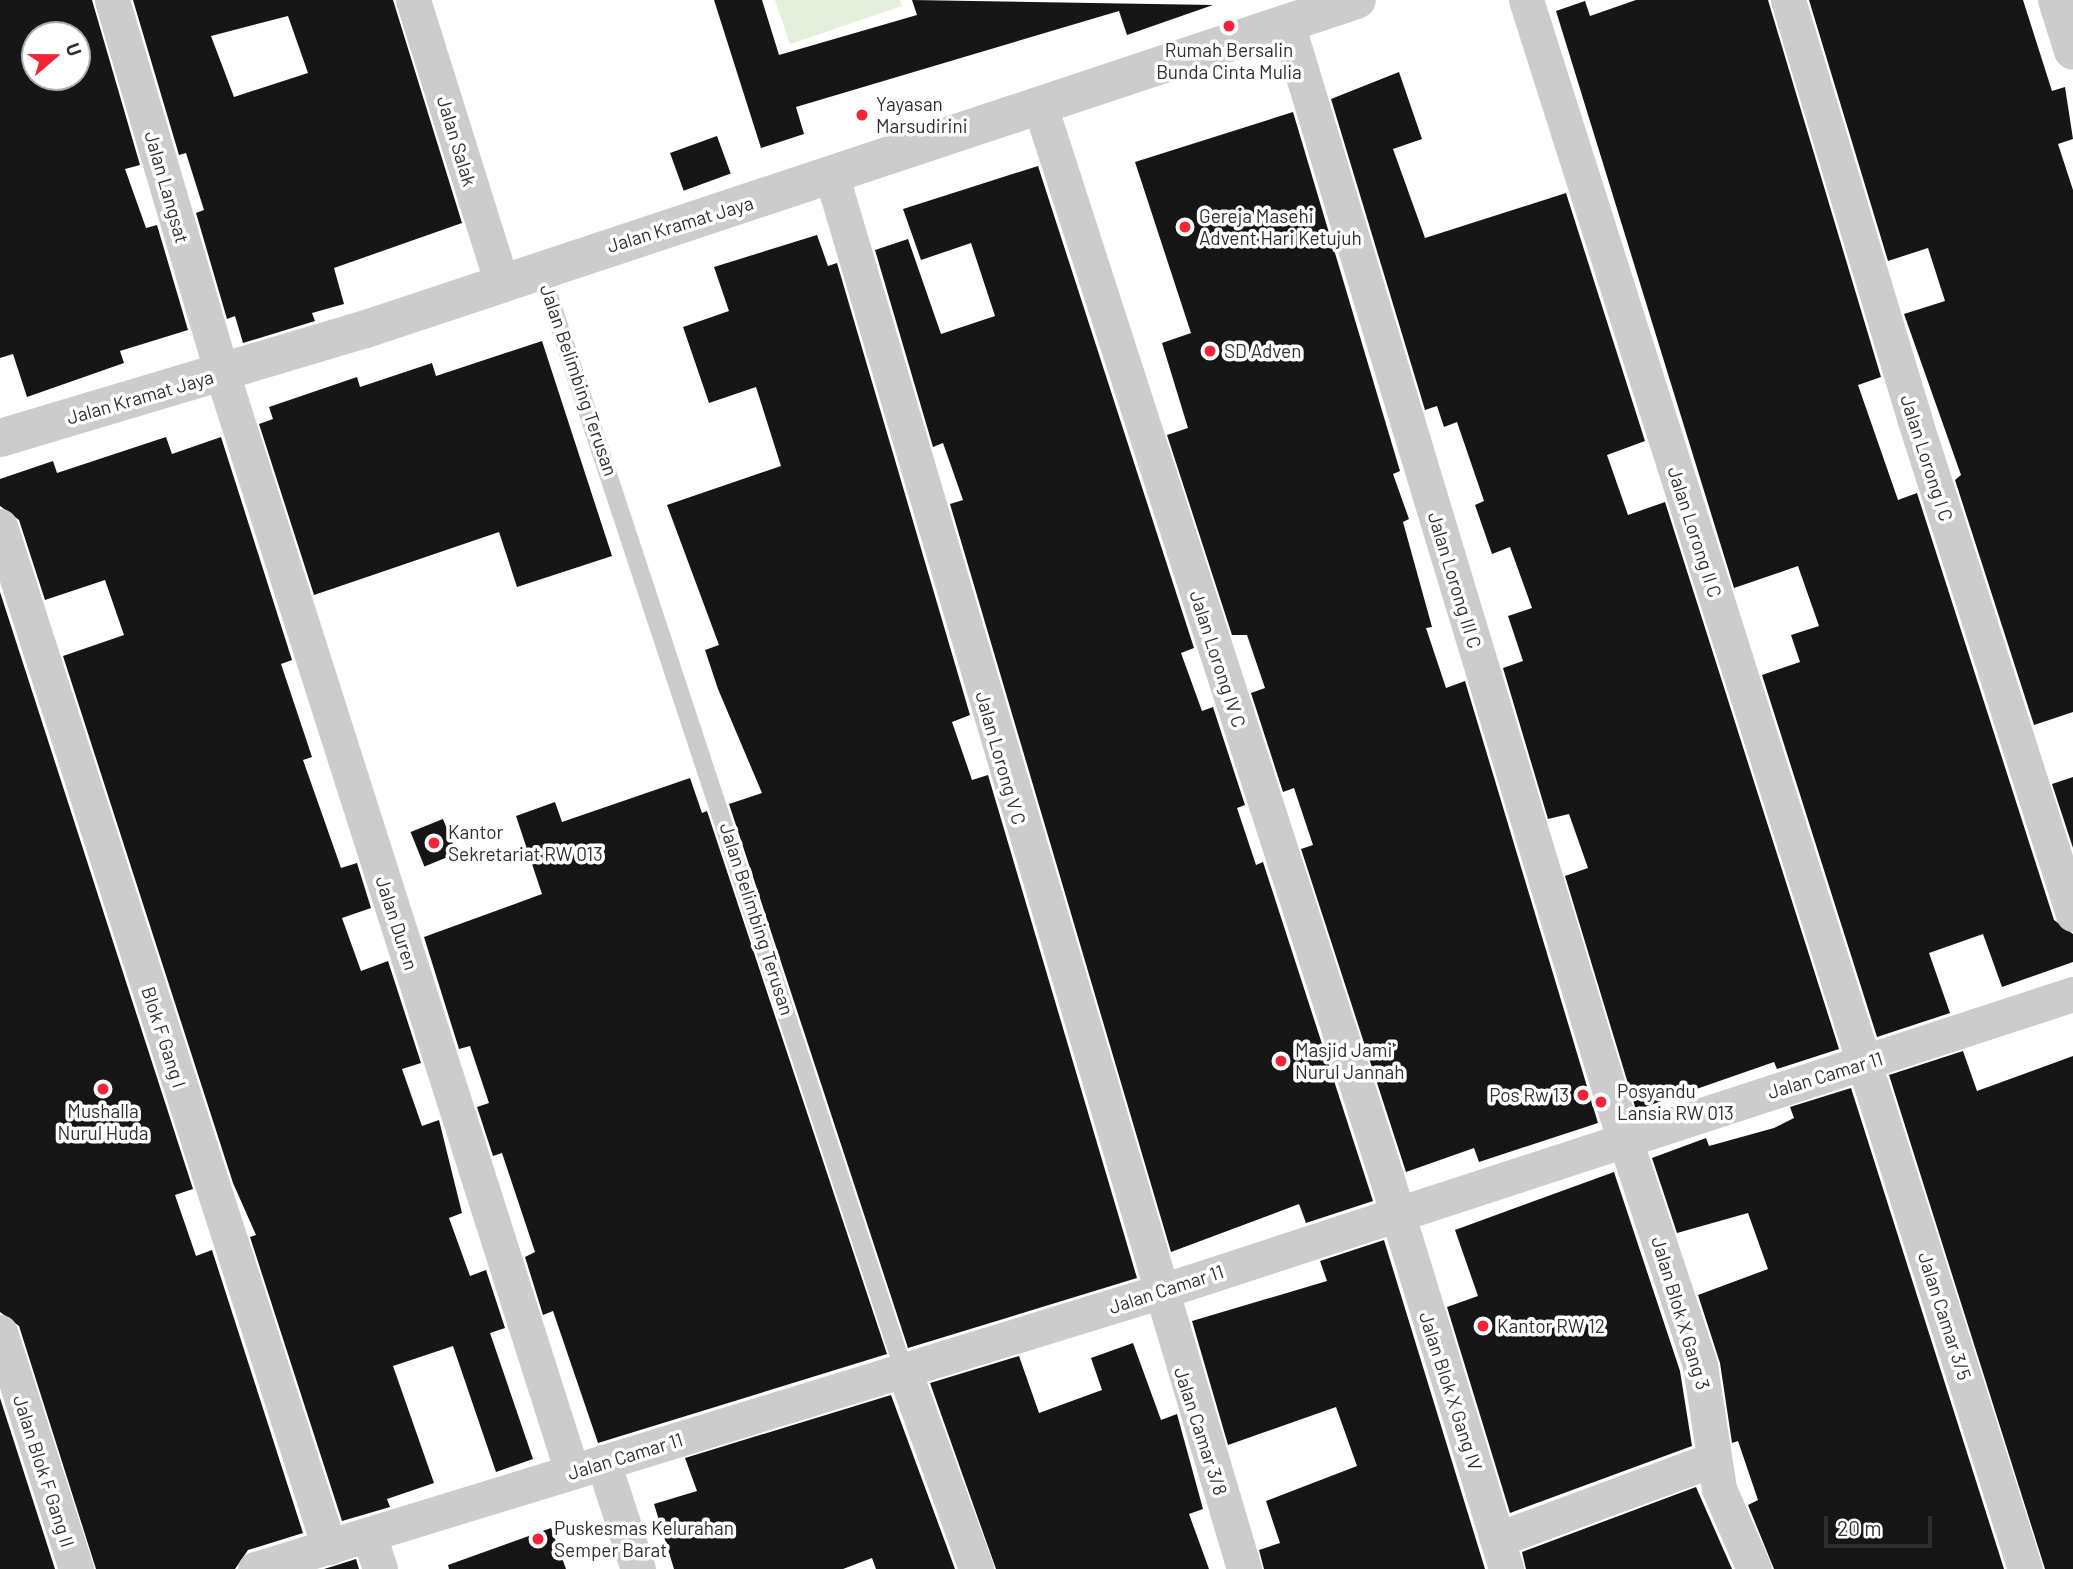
<!DOCTYPE html>
<html>
<head>
<meta charset="utf-8">
<style>
	body { margin:0 }
	#map { position:relative; width:2073px; height:1569px; overflow:hidden; background:#fff; font-family:Barlow,sans-serif }
	div>[style] { position:absolute }
	[style*='--x'] { left:calc(var(--x)*1px); top:calc(var(--y)*1px); width:calc(var(--w)*1px); rotate:calc(var(--a)*1deg) }
	.green>* { inset:0; background:#e6eedc }
	.building>* { inset:0; background:#161616; transform-origin:0 0 }
	.service>* { height:18px; margin:-9px; padding:0 9px; transform-origin:9px; border-radius:9px; background:#ccc }
	.minor>* { height:35px; margin:-17.5px; padding:0 17.5px; transform-origin:17.5px; border-radius:17.5px; background:#ccc }
	.tertiary>* { height:38px; margin:-19px; padding:0 19px; transform-origin:19px; border-radius:19px; background:#ccc }
	.dots>* { width:19px; height:19px; translate:-50% -50%; box-sizing:border-box; border:4px solid #fff; border-radius:50% }
	span { translate:-50% -50%; white-space:nowrap; text-align:center; line-height:1.15; -webkit-text-stroke:7px #fff; paint-order:stroke }
	.poi-label { font-size:19px; color:#2f2f2f }
	.left { translate:0 -50%; text-align:left }
	.right { translate:-100% -50%; text-align:right }
	.street-label { font-size:19px; color:#2f2f2f }
	.north { position:absolute; left:21px; top:21px; width:70px; height:70px; box-sizing:border-box; background:#fff; border:2px solid #acacac; border-radius:50%; rotate:70deg; font-size:19px; font-weight:700; line-height:28px; text-align:center; color:#2f2f2f }
	.north::after { content:''; display:block; margin:auto; width:24px; height:32px; background:#f32438; clip-path:polygon(50% 0,100% 100%,50% 72%,0 100%) }
	.scale { position:absolute; left:1824px; top:1516px; width:108px; height:32px; box-sizing:border-box; border:4px solid #2f2f2f; border-top:0; padding-left:9px; font-size:21px; line-height:24px; white-space:nowrap; color:#2f2f2f; -webkit-text-stroke:5px #fff; paint-order:stroke }
</style>
</head>
<body>
<div id="map">
	<div class="green">
		<i style="clip-path:polygon(775px 0,900px 0,902px 6px,790px 44px)"></i>
	</div>
	<div class="building">
		<i style="clip-path:polygon(evenodd,0 0,92px 0,140px 165px,125px 169px,146px 228px,157px 225px,188px 330px,120px 351px,124px 363px,27px 397px,13px 354px,0 358px,0 0,35px 35px,77px 35px,77px 77px,35px 77px,35px 35px)"></i>
		<i style="clip-path:polygon(evenodd,133px 0,393px 0,462px 223px,334px 268px,344px 304px,312px 313px,315px 321px,243px 343px,235px 316px,227px 319px,196px 213px,204px 210px,186px 153px,179px 155px,133px 0,288px 16px,308px 73px,234px 97px,211px 36px,288px 16px)"></i>
		<i style="clip-path:polygon(714px 0,762px 0,779px 55px,917px 15px,912px 0,1213px 5px,1127px 35px,1119px 11px,796px 107px,804px 134px,761px 148px)"></i>
		<i style="clip-path:polygon(1636px 0,1768px 0,1881px 377px,1858px 385px,1898px 500px,1917px 493px,2054px 920px,2073px 934px,2073px 962px,2002px 987px,1983px 934px,1929px 953px,1950px 1013px,1877px 1037px,1762px 675px,1800px 662px,1791px 635px,1819px 626px,1798px 566px,1734px 588px,1556px 11px,1585px 1px,1590px 16px)"></i>
		<i style="clip-path:polygon(1809px 0,2023px 0,2052px 91px,2065px 87px,2073px 139px,2058px 144px,2073px 190px,2073px 712px,2034px 725px,1955px 480px,1961px 475px,1904px 314px,1945px 301px,1928px 248px,1888px 261px)"></i>
		<i style="clip-path:polygon(1399px 72px,1422px 139px,1393px 149px,1425px 238px,1566px 193px,1645px 441px,1607px 455px,1628px 515px,1665px 502px,1839px 1049px,1777px 1069px,1774px 1062px,1636px 1110px,1565px 876px,1588px 868px,1569px 814px,1548px 819px,1503px 668px,1523px 661px,1508px 616px,1532px 608px,1510px 547px,1492px 554px,1475px 505px,1484px 501px,1457px 422px,1444px 427px,1437px 406px,1425px 410px,1331px 99px)"></i>
		<i style="clip-path:polygon(1293px 112px,1400px 471px,1393px 474px,1409px 519px,1403px 522px,1432px 627px,1426px 628px,1446px 688px,1465px 681px,1598px 1123px,1479px 1162px,1474px 1148px,1406px 1172px,1301px 849px,1313px 845px,1294px 788px,1283px 792px,1251px 693px,1265px 688px,1247px 635px,1232px 635px,1167px 435px,1188px 428px,1162px 343px,1191px 333px,1135px 162px)"></i>
		<i style="left:717px;top:136px;width:40px;height:50px;rotate:70deg"></i>
		<i style="clip-path:polygon(1038px 166px,1194px 648px,1181px 653px,1202px 711px,1213px 707px,1245px 805px,1237px 808px,1256px 865px,1263px 862px,1373px 1201px,1306px 1223px,1299px 1204px,1171px 1252px,950px 504px,963px 500px,943px 443px,933px 447px,875px 250px,908px 239px,941px 334px,995px 316px,971px 243px,921px 260px,903px 209px)"></i>
		<i style="clip-path:polygon(817px 235px,828px 266px,837px 263px,970px 715px,952px 722px,972px 780px,988px 775px,1137px 1278px,908px 1348px,729px 804px,762px 793px,718px 689px,705px 650px,719px 645px,667px 505px,781px 466px,756px 387px,709px 403px,683px 327px,729px 311px,714px 267px)"></i>
		<i style="clip-path:polygon(542px 341px,612px 556px,517px 587px,499px 532px,314px 595px,259px 424px,273px 419px,269px 407px,357px 377px,360px 387px,432px 363px,436px 376px)"></i>
		<i style="clip-path:polygon(166px 437px,172px 454px,221px 437px,292px 660px,281px 664px,312px 757px,303px 760px,341px 868px,357px 863px,371px 908px,342px 918px,361px 971px,388px 961px,421px 1063px,402px 1069px,422px 1126px,439px 1120px,462px 1213px,449px 1218px,470px 1276px,486px 1270px,505px 1328px,490px 1333px,533px 1459px,496px 1472px,453px 1346px,393px 1366px,434px 1483px,387px 1499px,390px 1507px,342px 1521px,250px 1237px,256px 1235px,233px 1183px,63px 656px,124px 635px,105px 580px,45px 600px,19px 520px,0 506px,0 479px,53px 461px,57px 473px)"></i>
		<i style="clip-path:polygon(0 592px,193px 1189px,175px 1195px,196px 1256px,212px 1250px,303px 1533px,248px 1550px,235px 1569px,96px 1569px,19px 1326px,0 1312px)"></i>
		<i style="clip-path:polygon(2073px 777px,2073px 848px,2052px 784px)"></i>
		<i style="clip-path:polygon(690px 778px,702px 813px,707px 811px,887px 1354px,598px 1443px,553px 1311px,543px 1315px,525px 1257px,535px 1252px,502px 1153px,493px 1156px,477px 1107px,489px 1103px,470px 1046px,459px 1049px,424px 937px,542px 894px,516px 816px,555px 802px,562px 822px)"></i>
		<i style="left:443px;top:819px;width:37px;height:35px;rotate:68deg"></i>
		<i style="clip-path:polygon(1963px 1051px,1977px 1091px,2073px 1056px,2073px 1569px,2045px 1569px,1889px 1075px)"></i>
		<i style="clip-path:polygon(1851px 1088px,2004px 1569px,1774px 1569px,1748px 1505px,1758px 1500px,1738px 1441px,1732px 1443px,1720px 1363px,1698px 1295px,1768px 1269px,1748px 1213px,1677px 1233px,1652px 1158px,1706px 1138px,1709px 1146px,1774px 1128px,1794px 1118px,1790px 1107px)"></i>
		<i style="clip-path:polygon(1614px 1172px,1680px 1371px,1692px 1446px,1510px 1513px,1447px 1307px,1478px 1296px,1455px 1230px)"></i>
		<i style="clip-path:polygon(1384px 1240px,1485px 1569px,1264px 1569px,1259px 1550px,1280px 1543px,1266px 1501px,1357px 1466px,1336px 1407px,1228px 1445px,1192px 1321px,1327px 1281px,1320px 1261px)"></i>
		<i style="clip-path:polygon(1133px 1343px,1161px 1420px,1177px 1414px,1203px 1509px,1189px 1514px,1209px 1569px,996px 1569px,930px 1383px,1019px 1356px,1039px 1413px,1102px 1390px,1091px 1358px)"></i>
		<i style="clip-path:polygon(891px 1395px,955px 1569px,876px 1569px,872px 1558px,843px 1569px,674px 1569px,654px 1504px,697px 1491px,685px 1458px)"></i>
		<i style="clip-path:polygon(0 1398px,55px 1569px,0 1569px)"></i>
		<i style="clip-path:polygon(1696px 1487px,1732px 1569px,1526px 1569px,1522px 1552px)"></i>
		<i style="clip-path:polygon(551px 1528px,566px 1569px,449px 1569px,448px 1565px)"></i>
		<i style="clip-path:polygon(356px 1559px,359px 1569px,324px 1569px,334px 1566px)"></i>
	</div>
	<div class="service">
		<i style="--x:540;--y:268;--w:1158;--a:71.74"></i>
	</div>
	<div class="minor">
		<i style="--x:112;--y:0;--w:389;--a:73.6"></i>
		<i style="--x:222;--y:373;--w:1153;--a:72.33"></i>
		<i style="--x:413;--y:0;--w:294;--a:72.6"></i>
		<i style="--x:1526;--y:0;--w:1646;--a:72.36"></i>
		<i style="--x:1788;--y:0;--w:437;--a:73.2"></i>
		<i style="--x:1914;--y:418;--w:521;--a:72.23"></i>
		<i style="--x:1287;--y:23;--w:1139;--a:73.2"></i>
		<i style="--x:1616;--y:1113;--w:267;--a:71.6"></i>
		<i style="--x:1700;--y:1366;--w:124;--a:81.2"></i>
		<i style="--x:1719;--y:1489;--w:87;--a:66.4"></i>
		<i style="--x:1040;--y:106;--w:1125;--a:72.08"></i>
		<i style="--x:1386;--y:1176;--w:411;--a:73"></i>
		<i style="--x:832;--y:177;--w:1452;--a:73.51"></i>
		<i style="--x:0;--y:526;--w:1073;--a:72.14"></i>
		<i style="--x:0;--y:1332;--w:249;--a:72.2"></i>
		<i style="--x:903;--y:1368;--w:214;--a:70"></i>
		<i style="--x:603;--y:1462;--w:113;--a:71.9"></i>
		<i style="--x:369;--y:1535;--w:36;--a:72"></i>
		<i style="--x:1498;--y:1539;--w:227;--a:-20.3"></i>
		<i style="--x:255;--y:1569;--w:945;--a:-17.04"></i>
		<i style="--x:1159;--y:1292;--w:961;--a:-18.06"></i>
	</div>
	<div class="tertiary">
		<i style="--x:2057;--y:0;--w:53;--a:72.6"></i>
		<i style="--x:0;--y:438;--w:382;--a:-16.6"></i>
		<i style="--x:366;--y:329;--w:1044;--a:-18.37"></i>
	</div>
	<div class="dots">
		<i style="left:1229px;top:26px;background:#f32438"></i>
		<i style="left:862px;top:115px;background:#f32438"></i>
		<i style="left:1185px;top:227px;background:#f32438"></i>
		<i style="left:1210px;top:351px;background:#f32438"></i>
		<i style="left:434px;top:843px;background:#f32438"></i>
		<i style="left:1281px;top:1061px;background:#f32438"></i>
		<i style="left:103px;top:1089px;background:#f32438"></i>
		<i style="left:1583px;top:1095px;background:#f32438"></i>
		<i style="left:1601px;top:1102px;background:#f32438"></i>
		<i style="left:1483px;top:1326px;background:#f32438"></i>
		<i style="left:538px;top:1539px;background:#f32438"></i>
	</div>
	<div class="poi-label">
		<span style="left:1229px;top:61px">Rumah Bersalin<br>Bunda Cinta Mulia</span>
		<span class="left" style="left:876px;top:115px">Yayasan<br>Marsudirini</span>
		<span class="left" style="left:1199px;top:227px">Gereja Masehi<br>Advent Hari Ketujuh</span>
		<span class="left" style="left:1224px;top:351px">SD Adven</span>
		<span class="left" style="left:448px;top:843px">Kantor<br>Sekretariat RW 013</span>
		<span class="left" style="left:1295px;top:1061px">Masjid Jami'<br>Nurul Jannah</span>
		<span class="left" style="left:1617px;top:1102px">Posyandu<br>Lansia RW 013</span>
		<span class="right" style="left:1569px;top:1095px">Pos Rw 13</span>
		<span style="left:103px;top:1122px">Mushalla<br>Nurul Huda</span>
		<span class="left" style="left:1497px;top:1326px">Kantor RW 12</span>
		<span class="left" style="left:554px;top:1539px">Puskesmas Kelurahan<br>Semper Barat</span>
	</div>
	<div class="street-label">
		<span style="left:457px;top:141px;rotate:73deg">Jalan Salak</span>
		<span style="left:167px;top:187px;rotate:74deg">Jalan Langsat</span>
		<span style="left:680px;top:224px;rotate:-17deg">Jalan Kramat Jaya</span>
		<span style="left:579px;top:380px;rotate:71deg">Jalan Belimbing Terusan</span>
		<span style="left:140px;top:397px;rotate:-16deg">Jalan Kramat Jaya</span>
		<span style="left:1927px;top:458px;rotate:72deg">Jalan Lorong I C</span>
		<span style="left:1695px;top:532px;rotate:72deg">Jalan Lorong II C</span>
		<span style="left:1455px;top:580px;rotate:73deg">Jalan Lorong III C</span>
		<span style="left:1218px;top:659px;rotate:72deg">Jalan Lorong IV C</span>
		<span style="left:1001px;top:758px;rotate:74deg">Jalan Lorong V C</span>
		<span style="left:757px;top:919px;rotate:72deg">Jalan Belimbing Terusan</span>
		<span style="left:397px;top:923px;rotate:72deg">Jalan Duren</span>
		<span style="left:164px;top:1037px;rotate:72deg">Blok F Gang I</span>
		<span style="left:1825px;top:1075px;rotate:-17deg">Jalan Camar 11</span>
		<span style="left:1166px;top:1289px;rotate:-18deg">Jalan Camar 11</span>
		<span style="left:1681px;top:1313px;rotate:73deg">Jalan Blok X Gang 3</span>
		<span style="left:1945px;top:1316px;rotate:72deg">Jalan Camar 3/5</span>
		<span style="left:1451px;top:1391px;rotate:72deg">Jalan Blok X Gang IV</span>
		<span style="left:1201px;top:1431px;rotate:72deg">Jalan Camar 3/8</span>
		<span style="left:625px;top:1456px;rotate:-17deg">Jalan Camar 11</span>
		<span style="left:44px;top:1471px;rotate:72deg">Jalan Blok F Gang II</span>
	</div>
	<div class="north">U</div>
	<div class="scale">20 m</div>
</div>
</body>
</html>
